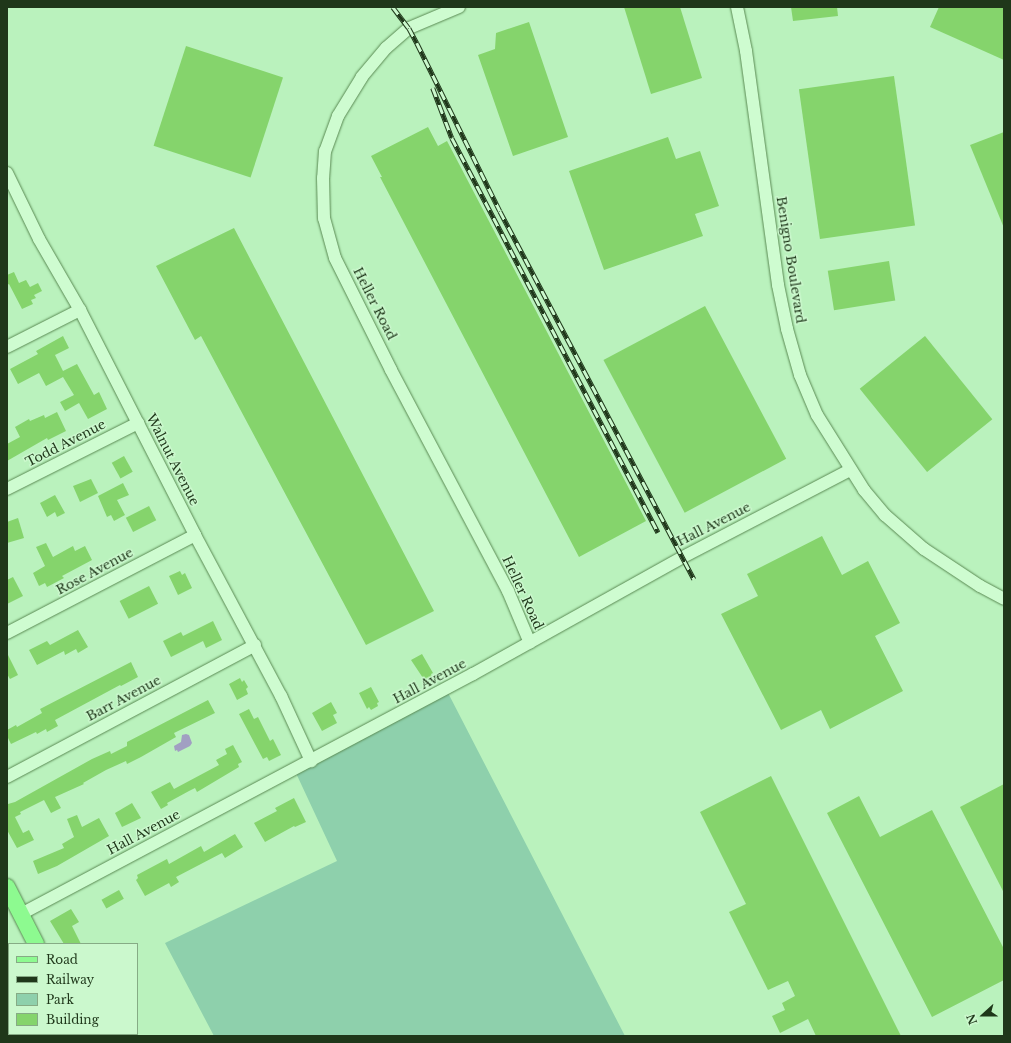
<!DOCTYPE html>
<html>
<head>
<meta charset="utf-8">
<style>
	body { margin:0 }
	#map { position:relative; width:1011px; height:1043px; overflow:hidden; background:#baf2bd; font-family:"Libre Baskerville",serif }
	div>[style] { position:absolute }
	[style*='--x'] { left:calc(var(--x)*1px); top:calc(var(--y)*1px); width:calc(var(--w)*1px); rotate:calc(var(--a)*1deg) }
	.green>* { inset:0; background:#8ed0ac }
	.water>* { inset:0; background:#a19fc2 }
	.building>* { inset:0; background:#85d46c; transform-origin:0 0 }
	.roads { filter:drop-shadow(0 0 1px #5a8a53) drop-shadow(0 0 1px #5a8a53) }
	.minor>* { height:12px; margin:-6px; padding:0 6px; transform-origin:6px; border-radius:6px; background:#cefcd0 }
	.major>* { height:16px; margin:-8px; padding:0 8px; transform-origin:8px; border-radius:8px; background:#8dfa90 }
	.rail>* { height:4.5px; margin-top:-2.25px; transform-origin:0; background:repeating-linear-gradient(90deg,#cbf8cd 0 9px,#1f371a 0 18px); box-sizing:border-box; border-block:1px solid #1f371a }
	span { translate:-50% -50%; white-space:nowrap; text-align:center; line-height:1.15; -webkit-text-stroke:3px #cbf8cd; paint-order:stroke }
	.street-label { font-size:13px; color:#1f371a }
	.frame { position:absolute; inset:0; border:8px solid #1f371a; pointer-events:none }
	.legend { position:absolute; left:8px; top:943px; width:130px; height:92px; box-sizing:border-box; background:#cbf8cd; border:1px solid #86ab85; margin:0; padding:5px 7px; list-style:none; font-size:12px; color:#1f371a }
	.legend li { display:flex; align-items:center; gap:8px; height:20px }
	.legend b { width:20px; border:1px solid #86ab85 }
	.north { position:absolute; left:963px; top:995px; width:40px; height:40px; -webkit-text-stroke:3px #cbf8cd; paint-order:stroke; rotate:249deg; font-size:11px; font-weight:700; line-height:16px; text-align:center; color:#1f371a }
	.north::after { content:''; display:block; margin:auto; width:14px; height:18px; background:#1f371a; clip-path:polygon(50% 0,100% 100%,50% 72%,0 100%) }
</style>
</head>
<body>
<div id="map">
	<div class="green">
		<i style="clip-path:polygon(446px 689px,625px 1036px,214px 1036px,165px 943px,337px 861px,295px 771px)"></i>
	</div>
	<div class="water">
		<i style="clip-path:polygon(186px 734px,189px 735px,192px 743px,190px 746px,178px 752px,177px 750px,175px 751px,174px 746px,181px 742px,182px 735px)"></i>
	</div>
	<div class="building">
		<i style="clip-path:polygon(624px 7px,680px 7px,702px 78px,651px 94px)"></i>
		<i style="clip-path:polygon(791px 7px,837px 7px,838px 16px,793px 21px)"></i>
		<i style="clip-path:polygon(939px 7px,1004px 7px,1004px 60px,930px 27px)"></i>
		<i style="clip-path:polygon(529px 22px,568px 137px,513px 156px,478px 55px,495px 49px,496px 33px)"></i>
		<i style="left:186px;top:46px;width:102px;height:105px;rotate:18deg"></i>
		<i style="left:894px;top:76px;width:151px;height:96px;rotate:82deg"></i>
		<i style="clip-path:polygon(428px 127px,438px 146px,447px 141px,646px 521px,579px 557px,380px 177px,382px 177px,371px 156px)"></i>
		<i style="clip-path:polygon(1004px 132px,1004px 228px,970px 145px)"></i>
		<i style="clip-path:polygon(668px 137px,676px 159px,700px 151px,719px 206px,695px 214px,703px 236px,604px 270px,569px 171px)"></i>
		<i style="clip-path:polygon(234px 228px,434px 611px,366px 645px,201px 336px,195px 340px,156px 266px)"></i>
		<i style="left:889px;top:261px;width:40px;height:62px;rotate:81deg"></i>
		<i style="clip-path:polygon(14px 272px,19px 283px,26px 280px,30px 287px,38px 283px,42px 291px,34px 295px,36px 298px,31px 300px,33px 304px,22px 309px,9px 284px,7px 285px,7px 275px)"></i>
		<i style="left:705px;top:306px;width:173px;height:115px;rotate:62deg"></i>
		<i style="clip-path:polygon(63px 336px,69px 348px,55px 355px,63px 371px,77px 364px,94px 395px,99px 392px,107px 409px,88px 419px,79px 403px,65px 411px,60px 402px,74px 395px,63px 377px,46px 386px,39px 373px,18px 384px,10px 369px,38px 354px,36px 351px)"></i>
		<i style="left:925px;top:336px;width:107px;height:84px;rotate:51deg"></i>
		<i style="clip-path:polygon(57px 412px,66px 431px,48px 440px,47px 438px,7px 461px,7px 444px,20px 437px,15px 427px,29px 419px,30px 421px,44px 415px,45px 418px)"></i>
		<i style="left:124px;top:456px;width:18px;height:14px;rotate:61deg"></i>
		<i style="clip-path:polygon(91px 479px,98px 493px,80px 502px,73px 486px)"></i>
		<i style="clip-path:polygon(123px 483px,129px 495px,117px 500px,125px 515px,114px 521px,111px 515px,107px 517px,98px 496px)"></i>
		<i style="clip-path:polygon(55px 495px,65px 513px,57px 517px,55px 512px,47px 517px,40px 503px)"></i>
		<i style="left:149px;top:506px;width:16px;height:26px;rotate:63deg"></i>
		<i style="clip-path:polygon(18px 518px,24px 538px,7px 543px,7px 522px)"></i>
		<i style="clip-path:polygon(822px 536px,842px 575px,868px 561px,900px 623px,875px 636px,903px 691px,830px 729px,821px 710px,781px 730px,721px 614px,758px 596px,747px 574px)"></i>
		<i style="clip-path:polygon(46px 543px,53px 557px,73px 546px,75px 551px,85px 546px,92px 560px,62px 576px,64px 578px,47px 587px,45px 583px,39px 586px,33px 573px,45px 566px,36px 547px)"></i>
		<i style="clip-path:polygon(180px 571px,182px 575px,185px 573px,192px 588px,178px 595px,169px 576px)"></i>
		<i style="clip-path:polygon(13px 577px,23px 596px,7px 604px,7px 580px)"></i>
		<i style="left:149px;top:586px;width:20px;height:33px;rotate:63deg"></i>
		<i style="clip-path:polygon(213px 621px,222px 640px,206px 648px,203px 641px,171px 657px,163px 641px,181px 632px,183px 636px)"></i>
		<i style="clip-path:polygon(78px 630px,88px 647px,78px 653px,76px 649px,65px 655px,64px 651px,37px 665px,29px 650px,47px 641px,50px 645px)"></i>
		<i style="clip-path:polygon(7px 653px,18px 675px,10px 679px,7px 674px)"></i>
		<i style="clip-path:polygon(422px 654px,433px 673px,431px 674px,432px 677px,425px 681px,411px 660px)"></i>
		<i style="clip-path:polygon(131px 662px,138px 677px,121px 686px,120px 685px,55px 720px,58px 726px,47px 732px,46px 729px,37px 734px,36px 732px,11px 744px,7px 736px,7px 730px,16px 725px,17px 727px,42px 713px,40px 709px)"></i>
		<i style="clip-path:polygon(240px 678px,242px 682px,244px 680px,248px 687px,246px 689px,248px 694px,237px 700px,229px 684px)"></i>
		<i style="clip-path:polygon(371px 687px,379px 702px,377px 703px,378px 706px,371px 710px,369px 707px,367px 709px,359px 693px)"></i>
		<i style="clip-path:polygon(208px 700px,215px 713px,174px 733px,176px 737px,141px 757px,127px 764px,126px 761px,106px 770px,83px 783px,84px 784px,55px 797px,61px 808px,51px 813px,44px 800px,20px 812px,21px 814px,15px 817px,23px 833px,29px 830px,34px 840px,17px 848px,7px 830px,7px 801px,8px 804px,15px 802px,92px 759px,110px 751px,111px 754px,127px 746px,127px 742px)"></i>
		<i style="clip-path:polygon(331px 702px,337px 713px,333px 715px,337px 723px,322px 731px,312px 713px)"></i>
		<i style="clip-path:polygon(249px 709px,254px 719px,258px 717px,270px 741px,273px 739px,281px 755px,269px 761px,267px 757px,263px 759px,239px 714px)"></i>
		<i style="clip-path:polygon(233px 745px,242px 762px,238px 764px,239px 767px,197px 792px,195px 788px,189px 791px,167px 803px,168px 805px,161px 809px,151px 792px,170px 782px,174px 789px,219px 765px,216px 760px,227px 754px,225px 749px)"></i>
		<i style="clip-path:polygon(771px 776px,901px 1036px,816px 1036px,808px 1019px,780px 1033px,772px 1016px,785px 1010px,782px 1003px,795px 996px,788px 981px,768px 990px,729px 912px,746px 904px,700px 812px)"></i>
		<i style="clip-path:polygon(1004px 784px,1004px 893px,960px 807px)"></i>
		<i style="clip-path:polygon(859px 796px,880px 837px,932px 810px,1004px 949px,1004px 980px,932px 1017px,827px 813px)"></i>
		<i style="clip-path:polygon(294px 798px,306px 822px,295px 827px,294px 826px,265px 842px,254px 823px,277px 811px,275px 808px)"></i>
		<i style="clip-path:polygon(132px 803px,141px 818px,122px 827px,115px 813px)"></i>
		<i style="clip-path:polygon(77px 815px,82px 827px,99px 818px,109px 836px,57px 866px,38px 874px,33px 861px,64px 848px,62px 844px,74px 837px,67px 819px)"></i>
		<i style="clip-path:polygon(235px 834px,243px 847px,225px 858px,222px 853px,176px 877px,179px 882px,171px 887px,169px 883px,145px 896px,136px 880px,138px 878px,137px 875px,167px 859px,169px 864px,201px 846px,204px 852px)"></i>
		<i style="left:119px;top:890px;width:10px;height:20px;rotate:61deg"></i>
		<i style="clip-path:polygon(71px 909px,79px 922px,72px 926px,81px 944px,64px 944px,50px 921px)"></i>
	</div>
	<div class="roads">
		<div class="minor">
			<i style="--x:459;--y:7;--w:54;--a:157.2"></i>
			<i style="--x:409;--y:28;--w:30;--a:139"></i>
			<i style="--x:386;--y:48;--w:38;--a:130"></i>
			<i style="--x:362;--y:77;--w:46;--a:121.6"></i>
			<i style="--x:338;--y:116;--w:37;--a:110"></i>
			<i style="--x:325;--y:151;--w:27;--a:94"></i>
			<i style="--x:323;--y:178;--w:40;--a:88.6"></i>
			<i style="--x:324;--y:218;--w:41;--a:74.6"></i>
			<i style="--x:335;--y:258;--w:125;--a:63.4"></i>
			<i style="--x:391;--y:370;--w:250;--a:62.1"></i>
			<i style="--x:508;--y:591;--w:56;--a:67.1"></i>
			<i style="--x:737;--y:7;--w:45;--a:78.4"></i>
			<i style="--x:746;--y:51;--w:236;--a:82.2"></i>
			<i style="--x:778;--y:285;--w:45;--a:78.4"></i>
			<i style="--x:787;--y:329;--w:48;--a:74.2"></i>
			<i style="--x:800;--y:375;--w:43;--a:67"></i>
			<i style="--x:817;--y:415;--w:89;--a:57.9"></i>
			<i style="--x:864;--y:490;--w:33;--a:50"></i>
			<i style="--x:885;--y:515;--w:52;--a:41.1"></i>
			<i style="--x:924;--y:549;--w:67;--a:33.5"></i>
			<i style="--x:980;--y:586;--w:27;--a:28"></i>
			<i style="--x:7;--y:173;--w:73;--a:64.1"></i>
			<i style="--x:39;--y:239;--w:82;--a:60"></i>
			<i style="--x:80;--y:310;--w:253;--a:62.9"></i>
			<i style="--x:195;--y:535;--w:183;--a:61.9"></i>
			<i style="--x:281;--y:696;--w:72;--a:65.2"></i>
			<i style="--x:7;--y:347;--w:82;--a:-26.9"></i>
			<i style="--x:7;--y:489;--w:147;--a:-26.7"></i>
			<i style="--x:7;--y:633;--w:212;--a:-27.5"></i>
			<i style="--x:7;--y:777;--w:281;--a:-28"></i>
			<i style="--x:21;--y:914;--w:512;--a:-27.97"></i>
			<i style="--x:473;--y:674;--w:240;--a:-29.1"></i>
			<i style="--x:683;--y:557;--w:188;--a:-27.5"></i>
		</div>
		<div class="major">
			<i style="--x:7;--y:887;--w:64;--a:63"></i>
			<i style="--x:84;--y:1034;--w:2;--a:63"></i>
		</div>
	</div>
	<div class="rail">
		<i style="--x:393;--y:7;--w:26;--a:53"></i>
		<i style="--x:409;--y:28;--w:17;--a:62"></i>
		<i style="--x:417;--y:43;--w:187;--a:63.7"></i>
		<i style="--x:500;--y:211;--w:416;--a:62.2"></i>
		<i style="--x:433;--y:88;--w:53;--a:69.2"></i>
		<i style="--x:452;--y:138;--w:445;--a:62.4"></i>
	</div>
	<div class="street-label">
		<span style="left:790px;top:260px;rotate:81deg">Benigno Boulevard</span>
		<span style="left:374px;top:304px;rotate:63deg">Heller Road</span>
		<span style="left:66px;top:444px;rotate:-27deg">Todd Avenue</span>
		<span style="left:172px;top:460px;rotate:63deg">Walnut Avenue</span>
		<span style="left:714px;top:525px;rotate:-27deg">Hall Avenue</span>
		<span style="left:95px;top:572px;rotate:-28deg">Rose Avenue</span>
		<span style="left:522px;top:593px;rotate:65deg">Heller Road</span>
		<span style="left:430px;top:682px;rotate:-28deg">Hall Avenue</span>
		<span style="left:124px;top:699px;rotate:-28deg">Barr Avenue</span>
		<span style="left:144px;top:833px;rotate:-28deg">Hall Avenue</span>
	</div>
	<div class="frame"></div>
	<ul class="legend">
	<li><b style="height:5px;background:#8dfa90"></b>Road</li>
	<li><b style="height:5px;background:#1f371a"></b>Railway</li>
	<li><b style="height:11px;background:#8ed0ac"></b>Park</li>
	<li><b style="height:11px;background:#85d46c"></b>Building</li>
	</ul>
	<div class="north">N</div>
</div>
</body>
</html>
